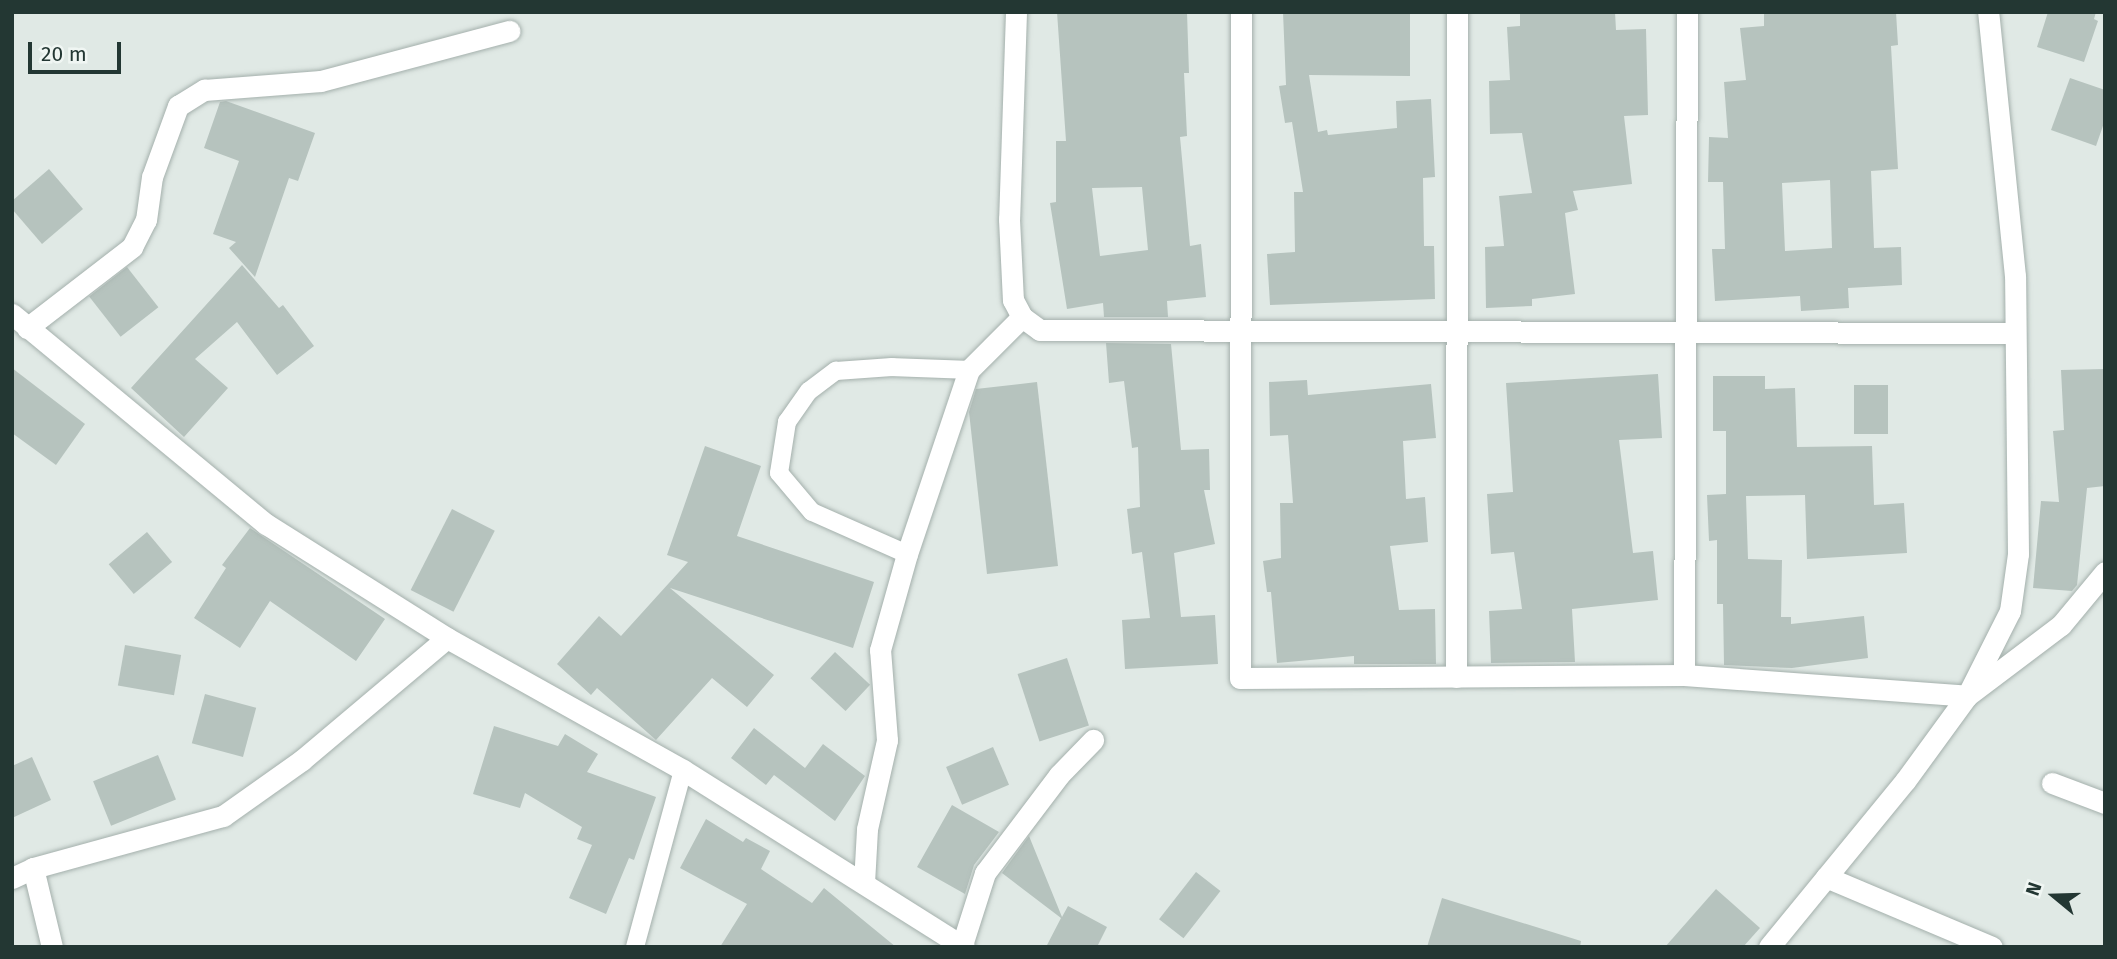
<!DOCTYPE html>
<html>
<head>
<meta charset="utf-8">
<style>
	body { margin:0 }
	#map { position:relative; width:2117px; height:959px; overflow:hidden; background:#e0e9e5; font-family:"Fira Sans",sans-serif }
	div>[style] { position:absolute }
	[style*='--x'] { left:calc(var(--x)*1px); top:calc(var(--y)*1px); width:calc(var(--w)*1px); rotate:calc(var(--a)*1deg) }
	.building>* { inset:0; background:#b6c3be; transform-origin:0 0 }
	.roads { filter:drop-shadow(0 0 2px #a4b0ac) drop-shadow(0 0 2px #a4b0ac) }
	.service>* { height:18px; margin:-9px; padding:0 9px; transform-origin:9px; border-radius:9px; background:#fff }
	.minor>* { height:21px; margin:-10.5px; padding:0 10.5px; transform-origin:10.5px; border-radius:10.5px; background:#fff }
	.tertiary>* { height:21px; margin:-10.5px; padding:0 10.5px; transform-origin:10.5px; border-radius:10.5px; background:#fff }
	span { translate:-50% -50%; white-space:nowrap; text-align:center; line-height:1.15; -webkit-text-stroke:6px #f0f6f3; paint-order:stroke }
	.frame { position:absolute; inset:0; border:14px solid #233733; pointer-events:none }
	.north { position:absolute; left:2019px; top:861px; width:70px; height:70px; -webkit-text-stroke:5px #f0f6f3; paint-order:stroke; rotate:289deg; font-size:19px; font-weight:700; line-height:28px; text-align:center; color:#233733 }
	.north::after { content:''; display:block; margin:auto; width:24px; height:32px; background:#233733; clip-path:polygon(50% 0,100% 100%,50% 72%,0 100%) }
	.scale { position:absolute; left:28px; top:42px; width:93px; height:32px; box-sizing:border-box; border:4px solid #233733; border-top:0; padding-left:9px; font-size:21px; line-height:24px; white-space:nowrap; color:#233733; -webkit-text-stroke:5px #f0f6f3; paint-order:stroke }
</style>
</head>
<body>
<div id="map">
	<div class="building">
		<i style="clip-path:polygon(evenodd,1057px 12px,1187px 12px,1189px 73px,1184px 73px,1187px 136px,1180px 137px,1190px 246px,1201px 244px,1206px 297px,1167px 301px,1168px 317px,1104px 317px,1103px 303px,1067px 309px,1050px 203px,1056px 202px,1056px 141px,1066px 141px,1057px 12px,1142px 187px,1148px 250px,1100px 256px,1092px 188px,1142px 187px)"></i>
		<i style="clip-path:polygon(1283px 12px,1410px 12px,1410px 76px,1309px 75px,1318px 132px,1327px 130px,1328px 135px,1397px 128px,1396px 101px,1431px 99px,1435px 177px,1423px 178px,1424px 246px,1434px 246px,1435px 299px,1270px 305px,1267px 254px,1295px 252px,1294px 192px,1303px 192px,1292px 122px,1285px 123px,1279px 86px,1286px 85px)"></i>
		<i style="clip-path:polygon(1520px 12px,1615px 12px,1616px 30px,1646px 29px,1648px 115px,1624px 116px,1632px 184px,1573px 191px,1578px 210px,1565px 213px,1575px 294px,1532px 299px,1532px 306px,1486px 308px,1485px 247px,1504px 246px,1499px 196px,1532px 193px,1522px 133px,1490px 134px,1489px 81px,1510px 80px,1507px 27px,1520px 26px)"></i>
		<i style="clip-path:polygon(evenodd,1764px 12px,1896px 12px,1898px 45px,1891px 46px,1898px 169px,1871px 171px,1874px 248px,1901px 247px,1902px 285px,1848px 288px,1849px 308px,1801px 311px,1800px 296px,1715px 301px,1712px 249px,1725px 249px,1723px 182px,1708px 182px,1709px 137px,1728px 138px,1724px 82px,1746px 80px,1740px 28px,1764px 26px,1764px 12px,1830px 180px,1832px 248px,1785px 251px,1782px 183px,1830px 180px)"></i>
		<i style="clip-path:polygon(2048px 12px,2096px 12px,2094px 19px,2098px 21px,2084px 62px,2037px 47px)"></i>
		<i style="clip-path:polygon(2070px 78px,2105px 90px,2105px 120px,2096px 146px,2051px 130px)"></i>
		<i style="clip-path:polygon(226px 101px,315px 133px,298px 181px,289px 178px,255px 277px,229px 248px,236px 242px,213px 234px,239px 161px,204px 148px,220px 102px)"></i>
		<i style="clip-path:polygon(49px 169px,83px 209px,42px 244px,12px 209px,12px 201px)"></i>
		<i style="clip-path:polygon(242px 265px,279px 308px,283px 305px,314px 346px,277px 375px,237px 322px,195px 359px,228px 388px,184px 437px,131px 388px)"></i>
		<i style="left:127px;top:267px;width:51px;height:48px;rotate:52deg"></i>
		<i style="clip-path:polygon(1106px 343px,1171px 344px,1181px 450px,1209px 449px,1210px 490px,1204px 490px,1215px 544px,1174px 553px,1181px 617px,1215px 615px,1218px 664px,1125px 669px,1122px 620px,1150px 618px,1142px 552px,1132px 554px,1127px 509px,1140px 507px,1138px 447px,1132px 448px,1124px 381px,1109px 383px)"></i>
		<i style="clip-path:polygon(12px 368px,85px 424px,56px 465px,12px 433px)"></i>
		<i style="clip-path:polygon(2105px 369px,2105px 486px,2087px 488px,2077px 585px,2072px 591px,2033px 588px,2041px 501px,2059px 502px,2053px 431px,2064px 430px,2061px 370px)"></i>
		<i style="clip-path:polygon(1658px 374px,1662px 438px,1619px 440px,1633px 553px,1653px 551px,1658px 600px,1572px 609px,1575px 662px,1491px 663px,1489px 611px,1522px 609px,1514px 552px,1491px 554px,1487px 494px,1513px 492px,1506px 383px)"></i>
		<i style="clip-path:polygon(1713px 376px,1765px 376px,1765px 389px,1795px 388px,1797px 447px,1872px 446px,1874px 505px,1904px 503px,1907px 553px,1807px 559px,1805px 495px,1746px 496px,1748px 559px,1782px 560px,1781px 617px,1791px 617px,1791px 624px,1864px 616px,1868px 658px,1792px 668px,1724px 665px,1723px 604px,1717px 604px,1717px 540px,1709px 541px,1707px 495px,1726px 494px,1726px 431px,1713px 431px)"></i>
		<i style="clip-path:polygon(1307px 380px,1308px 395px,1431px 384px,1436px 438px,1403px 441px,1406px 499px,1425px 497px,1428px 542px,1390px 546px,1399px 610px,1435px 609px,1436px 664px,1354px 664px,1354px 656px,1277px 663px,1271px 592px,1267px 592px,1263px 561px,1281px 558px,1280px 503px,1293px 503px,1288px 435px,1270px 436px,1269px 382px)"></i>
		<i style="clip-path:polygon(1037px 382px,1058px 566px,987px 574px,969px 412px,976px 389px)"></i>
		<i style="left:1854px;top:385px;width:34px;height:49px"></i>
		<i style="clip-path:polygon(705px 446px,761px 466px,737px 536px,874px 582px,853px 648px,670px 588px,774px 675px,747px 707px,712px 678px,656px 740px,597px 688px,591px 695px,557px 664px,599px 616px,621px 636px,688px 562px,667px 555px)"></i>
		<i style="left:452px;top:509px;width:48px;height:91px;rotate:27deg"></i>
		<i style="clip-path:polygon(250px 528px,385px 619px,356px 661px,270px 601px,240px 648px,194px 618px,226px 568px,222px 565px)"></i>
		<i style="left:147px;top:532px;width:39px;height:50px;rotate:50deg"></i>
		<i style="left:125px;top:645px;width:57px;height:41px;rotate:10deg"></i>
		<i style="left:835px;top:652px;width:48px;height:36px;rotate:43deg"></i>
		<i style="left:1067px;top:658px;width:71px;height:52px;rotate:72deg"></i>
		<i style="left:205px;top:694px;width:53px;height:51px;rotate:15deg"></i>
		<i style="clip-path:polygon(494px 726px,558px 746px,565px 734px,598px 754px,587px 772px,656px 797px,634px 860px,629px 858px,606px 914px,569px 898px,592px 845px,577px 839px,582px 827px,525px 793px,520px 808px,473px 794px)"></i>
		<i style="clip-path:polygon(754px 728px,805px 768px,823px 744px,865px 776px,835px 821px,774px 775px,766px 785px,731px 758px)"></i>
		<i style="left:993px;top:747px;width:41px;height:51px;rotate:67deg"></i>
		<i style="left:158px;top:755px;width:48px;height:70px;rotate:68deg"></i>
		<i style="clip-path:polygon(32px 757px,51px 800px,12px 818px,12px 766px)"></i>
		<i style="clip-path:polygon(952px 805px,999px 832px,974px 865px,965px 894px,917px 867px)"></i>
		<i style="clip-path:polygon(706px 819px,743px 842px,746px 838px,770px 851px,761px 869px,812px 903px,824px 888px,896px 947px,720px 947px,747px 904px,680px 868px)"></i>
		<i style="clip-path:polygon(1029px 836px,1062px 917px,1068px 906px,1107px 927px,1097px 947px,1046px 947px,1061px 918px,1002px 873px)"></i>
		<i style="left:1196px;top:872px;width:31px;height:60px;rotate:38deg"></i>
		<i style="clip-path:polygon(1716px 889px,1760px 928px,1743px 947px,1665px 947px)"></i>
		<i style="clip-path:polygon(1442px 898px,1581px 941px,1580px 947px,1427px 947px)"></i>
	</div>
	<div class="roads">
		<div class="service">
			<i style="--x:907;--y:554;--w:104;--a:-156.1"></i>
			<i style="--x:812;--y:512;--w:51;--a:-130.2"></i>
			<i style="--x:779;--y:473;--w:52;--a:-81.1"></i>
			<i style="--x:787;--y:422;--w:38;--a:-55"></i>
			<i style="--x:809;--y:391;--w:34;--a:-37"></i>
			<i style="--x:836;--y:371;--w:56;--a:-4.1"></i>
			<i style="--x:892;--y:367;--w:77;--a:2.2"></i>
			<i style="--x:635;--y:947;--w:183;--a:-74.8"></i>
		</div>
		<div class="minor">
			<i style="--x:1016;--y:12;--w:207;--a:91.9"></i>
			<i style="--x:1009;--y:219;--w:81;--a:87.2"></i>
			<i style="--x:1013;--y:300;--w:19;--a:62"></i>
			<i style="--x:1022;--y:317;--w:22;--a:36"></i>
			<i style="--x:1040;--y:330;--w:975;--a:0.18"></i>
			<i style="--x:1241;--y:12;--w:666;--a:90.09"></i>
			<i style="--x:1240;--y:678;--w:444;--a:-0.4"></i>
			<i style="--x:1684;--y:675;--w:284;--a:4.2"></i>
			<i style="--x:1967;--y:696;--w:118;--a:-37.1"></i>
			<i style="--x:2061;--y:625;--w:69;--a:-50.3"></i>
			<i style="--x:27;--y:328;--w:133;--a:-37.6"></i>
			<i style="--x:132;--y:247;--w:30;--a:-63"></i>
			<i style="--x:146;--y:220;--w:43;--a:-82.1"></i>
			<i style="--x:152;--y:177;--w:76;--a:-69.9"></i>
			<i style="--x:178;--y:106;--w:31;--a:-32"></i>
			<i style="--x:204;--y:90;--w:117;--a:-4.4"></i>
			<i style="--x:321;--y:81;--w:195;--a:-14.9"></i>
			<i style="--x:1684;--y:675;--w:663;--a:-89.74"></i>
			<i style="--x:1456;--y:677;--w:665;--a:-89.91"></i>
			<i style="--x:2052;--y:783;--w:57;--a:20.7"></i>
			<i style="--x:33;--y:868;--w:81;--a:76.5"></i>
			<i style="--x:1826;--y:877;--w:180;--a:22.9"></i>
			<i style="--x:12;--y:878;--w:23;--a:-25"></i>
			<i style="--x:33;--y:868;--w:197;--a:-15.3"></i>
			<i style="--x:223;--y:816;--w:97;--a:-35.3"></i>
			<i style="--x:302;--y:760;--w:189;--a:-40.1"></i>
			<i style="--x:864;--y:883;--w:54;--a:-86.8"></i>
			<i style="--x:867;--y:829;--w:91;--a:-77.3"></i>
			<i style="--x:887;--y:740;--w:90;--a:-94.4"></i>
			<i style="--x:880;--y:650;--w:100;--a:-74.3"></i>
			<i style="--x:907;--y:554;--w:194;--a:-71.4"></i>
			<i style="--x:969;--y:370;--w:75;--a:-45"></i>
			<i style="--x:962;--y:945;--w:76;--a:-72.3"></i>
			<i style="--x:985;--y:873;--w:123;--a:-52.9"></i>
			<i style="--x:1059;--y:775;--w:49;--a:-45.8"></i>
			<i style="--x:1769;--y:947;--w:215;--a:-50.7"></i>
			<i style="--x:1905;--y:781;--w:105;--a:-53.9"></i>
			<i style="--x:1967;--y:696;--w:95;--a:-63.2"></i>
			<i style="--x:2010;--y:611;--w:58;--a:-82"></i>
			<i style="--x:2018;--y:554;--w:278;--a:-90.6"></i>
			<i style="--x:2015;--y:276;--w:265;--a:-95.8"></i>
		</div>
		<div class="tertiary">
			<i style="--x:12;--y:314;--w:330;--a:39.6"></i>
			<i style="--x:266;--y:524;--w:214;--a:32.2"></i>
			<i style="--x:447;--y:638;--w:270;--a:29.2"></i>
			<i style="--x:683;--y:770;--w:332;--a:32.2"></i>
		</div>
	</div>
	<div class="frame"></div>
	<div class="north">N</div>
	<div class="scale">20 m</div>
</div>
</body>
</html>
